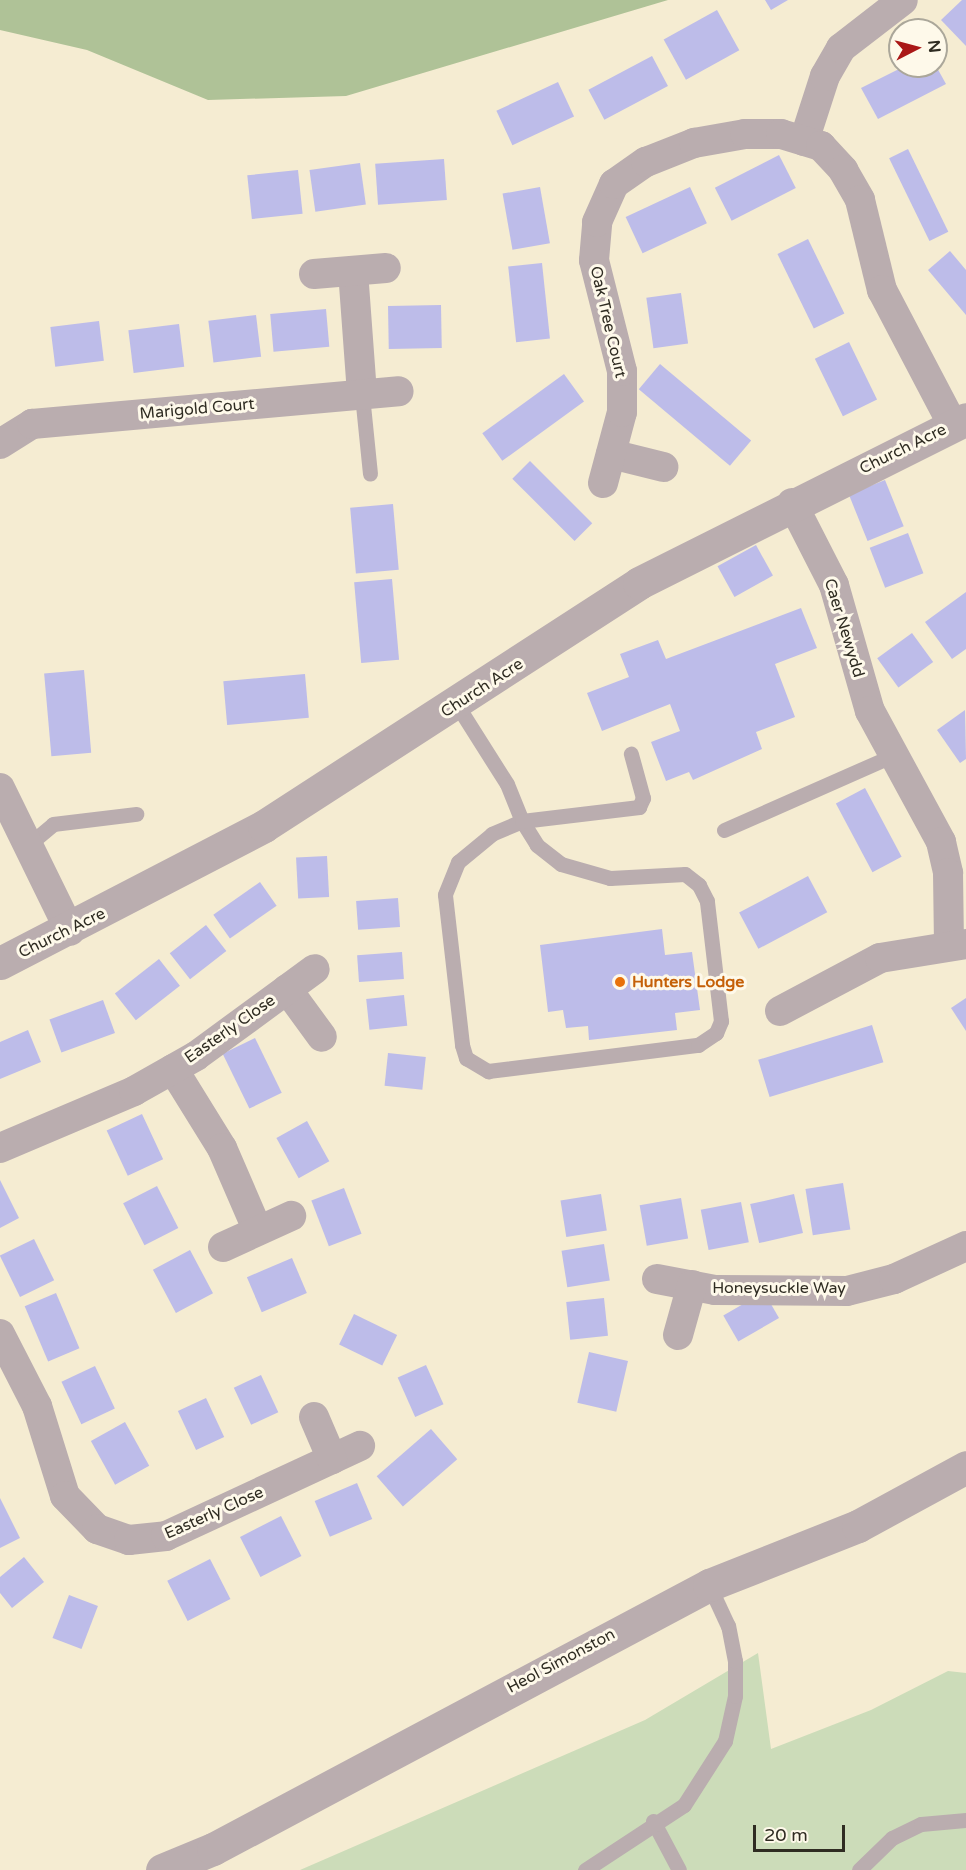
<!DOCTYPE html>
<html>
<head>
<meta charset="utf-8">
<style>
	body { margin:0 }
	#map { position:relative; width:966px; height:1870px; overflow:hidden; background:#f5ecd2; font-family:"Varela Round",sans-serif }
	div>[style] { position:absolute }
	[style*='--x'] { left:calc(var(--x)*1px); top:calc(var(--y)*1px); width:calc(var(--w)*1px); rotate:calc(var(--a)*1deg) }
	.green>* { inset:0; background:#ccdcb9 }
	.forest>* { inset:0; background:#afc297 }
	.building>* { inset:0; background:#bdbce9; transform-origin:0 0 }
	.service>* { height:15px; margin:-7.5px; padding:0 7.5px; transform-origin:7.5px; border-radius:7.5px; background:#baadaf }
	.minor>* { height:30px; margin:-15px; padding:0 15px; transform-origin:15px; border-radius:15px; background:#baadaf }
	.tertiary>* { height:33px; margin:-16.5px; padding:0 16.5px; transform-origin:16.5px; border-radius:16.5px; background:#baadaf }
	.dots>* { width:16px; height:16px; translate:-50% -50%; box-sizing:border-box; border:3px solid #fef9ea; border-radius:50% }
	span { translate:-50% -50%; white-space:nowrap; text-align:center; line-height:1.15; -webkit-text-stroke:6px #fef9ea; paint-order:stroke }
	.street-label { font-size:16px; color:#2f2c22 }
	.food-label { font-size:16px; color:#c56008; font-weight:700 }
	.left { translate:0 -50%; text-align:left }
	.north { position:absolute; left:888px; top:18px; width:60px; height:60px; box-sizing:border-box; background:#fef9ea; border:2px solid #aba79a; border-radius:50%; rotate:84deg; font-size:16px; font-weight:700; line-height:24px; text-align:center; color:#2f2c22 }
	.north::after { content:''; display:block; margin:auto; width:21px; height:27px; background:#aa1817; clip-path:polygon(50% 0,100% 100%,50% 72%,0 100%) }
	.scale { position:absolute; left:753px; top:1825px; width:92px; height:27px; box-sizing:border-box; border:3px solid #2f2c22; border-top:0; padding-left:8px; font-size:18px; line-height:21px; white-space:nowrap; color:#2f2c22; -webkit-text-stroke:4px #fef9ea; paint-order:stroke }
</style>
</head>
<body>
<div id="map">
	<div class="green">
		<i style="clip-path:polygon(758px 1653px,771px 1749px,871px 1710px,948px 1671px,966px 1673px,966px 1870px,300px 1870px,645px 1720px)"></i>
	</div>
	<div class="forest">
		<i style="clip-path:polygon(0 0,668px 0,346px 96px,208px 100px,87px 50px,0 30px)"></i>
	</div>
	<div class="building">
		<i style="clip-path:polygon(765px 0,788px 0,771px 10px)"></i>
		<i style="clip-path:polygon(962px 0,966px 0,966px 46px,941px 20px)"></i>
		<i style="left:717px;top:10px;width:46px;height:61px;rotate:61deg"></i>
		<i style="left:652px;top:56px;width:34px;height:72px;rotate:62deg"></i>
		<i style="clip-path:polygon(905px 66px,936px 66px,946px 84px,878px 119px,861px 88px)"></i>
		<i style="left:558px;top:82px;width:38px;height:68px;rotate:65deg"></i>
		<i style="left:908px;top:149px;width:92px;height:21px;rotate:64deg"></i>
		<i style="left:779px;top:155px;width:37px;height:72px;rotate:63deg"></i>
		<i style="left:444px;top:159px;width:41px;height:69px;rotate:86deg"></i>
		<i style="left:360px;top:163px;width:42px;height:51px;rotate:82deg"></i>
		<i style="left:298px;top:170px;width:44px;height:51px;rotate:84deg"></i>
		<i style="left:540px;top:187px;width:57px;height:38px;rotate:80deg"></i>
		<i style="left:690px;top:187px;width:40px;height:71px;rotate:65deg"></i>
		<i style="left:808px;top:239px;width:83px;height:34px;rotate:64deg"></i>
		<i style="clip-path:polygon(950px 251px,966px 270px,966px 315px,928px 270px)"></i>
		<i style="left:542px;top:263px;width:76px;height:34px;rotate:84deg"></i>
		<i style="left:681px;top:293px;width:51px;height:35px;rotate:82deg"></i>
		<i style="left:441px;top:305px;width:43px;height:53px;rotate:89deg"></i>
		<i style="left:326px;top:309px;width:38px;height:56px;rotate:85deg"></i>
		<i style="left:256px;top:315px;width:42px;height:48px;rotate:83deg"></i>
		<i style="left:99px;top:321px;width:40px;height:49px;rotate:83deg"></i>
		<i style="left:179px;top:324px;width:43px;height:51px;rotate:83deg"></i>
		<i style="left:849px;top:342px;width:64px;height:38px;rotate:64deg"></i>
		<i style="left:660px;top:364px;width:119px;height:33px;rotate:40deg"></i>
		<i style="left:564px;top:374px;width:34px;height:101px;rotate:54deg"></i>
		<i style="left:530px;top:461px;width:88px;height:25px;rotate:45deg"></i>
		<i style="left:885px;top:480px;width:50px;height:39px;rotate:68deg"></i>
		<i style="left:393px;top:504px;width:66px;height:43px;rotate:85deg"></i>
		<i style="left:908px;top:533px;width:43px;height:41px;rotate:69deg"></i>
		<i style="left:756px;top:545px;width:35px;height:44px;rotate:61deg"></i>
		<i style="left:392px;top:579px;width:81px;height:38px;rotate:85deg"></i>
		<i style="clip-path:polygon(966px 592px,966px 649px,952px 659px,925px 622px)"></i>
		<i style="clip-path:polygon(801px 608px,817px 648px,775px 664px,795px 717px,756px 732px,762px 749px,693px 780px,689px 772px,666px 781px,651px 742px,680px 731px,670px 704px,602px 731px,587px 693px,629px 677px,620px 654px,658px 640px,666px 659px)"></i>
		<i style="left:912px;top:633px;width:36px;height:43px;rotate:54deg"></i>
		<i style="left:84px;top:670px;width:83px;height:40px;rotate:85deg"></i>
		<i style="left:305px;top:674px;width:44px;height:82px;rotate:85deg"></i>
		<i style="clip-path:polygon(965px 710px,966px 759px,960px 763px,937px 730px)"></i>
		<i style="left:865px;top:788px;width:78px;height:33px;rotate:62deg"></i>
		<i style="left:327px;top:856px;width:41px;height:31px;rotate:87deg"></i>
		<i style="left:808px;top:876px;width:41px;height:78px;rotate:62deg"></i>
		<i style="left:260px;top:882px;width:29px;height:57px;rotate:55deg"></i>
		<i style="left:398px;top:898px;width:29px;height:42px;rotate:86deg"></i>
		<i style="left:206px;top:925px;width:33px;height:46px;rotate:52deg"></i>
		<i style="clip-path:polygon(662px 929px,665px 955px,692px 952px,700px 1010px,675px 1013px,677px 1030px,589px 1040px,588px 1026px,566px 1028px,563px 1010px,548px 1012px,540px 945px)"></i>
		<i style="left:402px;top:952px;width:27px;height:45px;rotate:86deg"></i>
		<i style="left:159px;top:959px;width:34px;height:56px;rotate:52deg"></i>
		<i style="left:404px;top:995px;width:31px;height:38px;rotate:84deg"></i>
		<i style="clip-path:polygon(966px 998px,966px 1031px,951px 1008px)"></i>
		<i style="left:103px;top:1000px;width:35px;height:57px;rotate:70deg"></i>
		<i style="left:872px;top:1025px;width:39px;height:119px;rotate:73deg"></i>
		<i style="clip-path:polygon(28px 1030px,41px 1062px,0 1079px,0 1042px)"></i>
		<i style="left:255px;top:1038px;width:61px;height:36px;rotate:64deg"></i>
		<i style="left:388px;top:1053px;width:38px;height:33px;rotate:6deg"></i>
		<i style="left:142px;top:1114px;width:50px;height:39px;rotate:65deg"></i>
		<i style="left:307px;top:1121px;width:46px;height:35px;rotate:61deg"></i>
		<i style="clip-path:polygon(0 1180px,19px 1218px,0 1228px)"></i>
		<i style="left:843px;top:1183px;width:47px;height:38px;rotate:81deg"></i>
		<i style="left:157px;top:1186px;width:47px;height:38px;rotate:63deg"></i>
		<i style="left:344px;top:1188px;width:49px;height:35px;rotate:69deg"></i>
		<i style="left:601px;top:1194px;width:37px;height:41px;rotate:81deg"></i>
		<i style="left:794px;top:1194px;width:40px;height:45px;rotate:77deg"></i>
		<i style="left:681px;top:1198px;width:41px;height:42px;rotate:80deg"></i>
		<i style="left:741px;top:1202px;width:41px;height:41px;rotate:79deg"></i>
		<i style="left:34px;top:1239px;width:46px;height:38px;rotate:64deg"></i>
		<i style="left:604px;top:1244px;width:37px;height:43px;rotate:81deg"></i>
		<i style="left:190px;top:1250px;width:49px;height:42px;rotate:62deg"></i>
		<i style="left:292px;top:1258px;width:38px;height:49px;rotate:67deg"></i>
		<i style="left:764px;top:1292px;width:30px;height:47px;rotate:60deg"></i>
		<i style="left:56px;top:1293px;width:60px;height:34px;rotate:67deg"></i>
		<i style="left:604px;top:1298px;width:38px;height:38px;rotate:84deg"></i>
		<i style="left:354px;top:1314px;width:48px;height:34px;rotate:26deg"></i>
		<i style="left:589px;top:1352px;width:40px;height:52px;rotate:13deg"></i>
		<i style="left:426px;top:1365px;width:43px;height:31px;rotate:66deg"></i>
		<i style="left:95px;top:1366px;width:47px;height:37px;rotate:65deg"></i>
		<i style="left:261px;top:1375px;width:41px;height:30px;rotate:65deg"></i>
		<i style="left:206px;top:1398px;width:43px;height:31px;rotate:65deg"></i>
		<i style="left:125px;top:1422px;width:50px;height:39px;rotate:61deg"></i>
		<i style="left:431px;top:1429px;width:40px;height:72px;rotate:49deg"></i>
		<i style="left:357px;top:1483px;width:39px;height:46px;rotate:67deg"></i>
		<i style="clip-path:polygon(0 1498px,20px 1538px,0 1548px)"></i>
		<i style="left:281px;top:1516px;width:45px;height:46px;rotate:63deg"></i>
		<i style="clip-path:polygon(24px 1557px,44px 1582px,12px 1608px,0 1593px,0 1577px)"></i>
		<i style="left:210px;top:1559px;width:45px;height:48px;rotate:63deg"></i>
		<i style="left:69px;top:1595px;width:31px;height:46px;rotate:21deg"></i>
	</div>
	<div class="service">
		<i style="--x:362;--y:395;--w:79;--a:84.2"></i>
		<i style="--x:457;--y:705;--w:93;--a:57.7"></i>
		<i style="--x:507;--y:784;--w:40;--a:68"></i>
		<i style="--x:522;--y:821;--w:33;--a:157"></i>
		<i style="--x:492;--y:834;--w:44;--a:140.5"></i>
		<i style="--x:458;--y:862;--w:35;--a:112"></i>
		<i style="--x:445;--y:895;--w:151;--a:83.5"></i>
		<i style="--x:462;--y:1045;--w:14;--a:73"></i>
		<i style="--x:466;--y:1058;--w:26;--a:31"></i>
		<i style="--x:488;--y:1071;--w:212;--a:-7.1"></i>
		<i style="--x:698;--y:1045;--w:22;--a:-34"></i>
		<i style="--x:716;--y:1033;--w:13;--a:-67"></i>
		<i style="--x:721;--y:1021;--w:121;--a:-96.7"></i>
		<i style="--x:707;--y:901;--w:18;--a:-117"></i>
		<i style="--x:699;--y:885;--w:18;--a:-142"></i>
		<i style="--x:685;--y:874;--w:75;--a:176.9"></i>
		<i style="--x:610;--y:878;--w:51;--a:-164.1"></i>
		<i style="--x:561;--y:864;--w:31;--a:-142"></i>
		<i style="--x:537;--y:845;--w:28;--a:-122"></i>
		<i style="--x:522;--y:821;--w:118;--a:-6.8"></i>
		<i style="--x:639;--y:807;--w:10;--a:-66"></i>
		<i style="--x:643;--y:798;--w:46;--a:-105.3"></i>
		<i style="--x:724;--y:830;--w:184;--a:-23.8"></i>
		<i style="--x:27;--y:846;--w:34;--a:-40"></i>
		<i style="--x:53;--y:824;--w:84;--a:-6.9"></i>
		<i style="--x:653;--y:1821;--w:55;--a:62"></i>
		<i style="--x:585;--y:1870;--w:118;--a:-33.3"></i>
		<i style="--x:684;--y:1805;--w:76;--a:-57.4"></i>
		<i style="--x:725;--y:1741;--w:46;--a:-77.5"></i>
		<i style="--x:735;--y:1696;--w:35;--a:-90"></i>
		<i style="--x:735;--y:1661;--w:36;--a:-101"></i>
		<i style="--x:728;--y:1626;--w:45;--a:-114.9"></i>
		<i style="--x:859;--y:1870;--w:46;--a:-44.1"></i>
		<i style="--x:892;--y:1838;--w:32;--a:-26"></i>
		<i style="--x:921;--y:1824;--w:45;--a:-5.1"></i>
	</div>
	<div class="minor">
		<i style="--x:804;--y:141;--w:68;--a:-72.1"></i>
		<i style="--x:825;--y:76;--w:32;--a:-60"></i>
		<i style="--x:841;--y:48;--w:78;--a:-37.7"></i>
		<i style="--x:353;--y:271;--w:124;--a:85.8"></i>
		<i style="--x:314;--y:274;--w:72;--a:-4.8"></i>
		<i style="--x:0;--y:444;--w:38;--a:-32"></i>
		<i style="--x:32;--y:424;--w:368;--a:-5.1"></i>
		<i style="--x:611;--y:454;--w:54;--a:14"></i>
		<i style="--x:603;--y:483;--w:73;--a:-75"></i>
		<i style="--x:622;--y:412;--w:41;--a:-90"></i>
		<i style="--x:622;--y:371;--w:114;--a:-104.2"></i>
		<i style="--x:594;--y:260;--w:38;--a:-85"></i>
		<i style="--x:597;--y:222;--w:42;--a:-65.9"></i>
		<i style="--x:614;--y:184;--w:39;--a:-35"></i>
		<i style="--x:646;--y:162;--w:52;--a:-21.6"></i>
		<i style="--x:694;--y:143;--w:52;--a:-10"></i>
		<i style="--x:745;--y:134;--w:36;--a:0"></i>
		<i style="--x:781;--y:134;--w:42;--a:16.7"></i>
		<i style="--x:821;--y:146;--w:33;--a:47"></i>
		<i style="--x:843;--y:170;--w:34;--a:60"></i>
		<i style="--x:860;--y:200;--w:93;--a:76.3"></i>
		<i style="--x:882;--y:290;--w:153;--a:62.3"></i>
		<i style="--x:792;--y:503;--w:92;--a:62.9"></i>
		<i style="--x:834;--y:585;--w:131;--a:74.1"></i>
		<i style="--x:870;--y:711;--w:149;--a:61.5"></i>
		<i style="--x:941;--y:842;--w:32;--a:77"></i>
		<i style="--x:948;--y:873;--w:73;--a:89.2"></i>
		<i style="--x:0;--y:788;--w:159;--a:63.9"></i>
		<i style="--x:287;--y:989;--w:59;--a:53.9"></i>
		<i style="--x:780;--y:1011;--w:113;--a:-27.9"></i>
		<i style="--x:880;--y:958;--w:87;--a:-9.2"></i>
		<i style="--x:173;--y:1069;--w:93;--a:58.2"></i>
		<i style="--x:222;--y:1148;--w:90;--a:66.6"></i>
		<i style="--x:0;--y:1148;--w:146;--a:-23"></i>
		<i style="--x:134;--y:1091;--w:71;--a:-29.4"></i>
		<i style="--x:196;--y:1056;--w:147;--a:-36.2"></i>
		<i style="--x:223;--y:1247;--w:75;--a:-24.5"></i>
		<i style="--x:657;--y:1279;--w:59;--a:10.7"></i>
		<i style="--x:715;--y:1290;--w:132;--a:0.4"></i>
		<i style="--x:847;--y:1291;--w:49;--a:-14.3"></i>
		<i style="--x:894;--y:1279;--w:79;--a:-24.6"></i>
		<i style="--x:0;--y:1334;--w:81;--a:62.8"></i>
		<i style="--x:37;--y:1406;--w:94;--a:72.7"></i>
		<i style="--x:65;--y:1496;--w:46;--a:45.9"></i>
		<i style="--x:97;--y:1529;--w:34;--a:19"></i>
		<i style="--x:129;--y:1540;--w:37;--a:-6"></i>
		<i style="--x:166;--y:1536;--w:214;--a:-24.9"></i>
		<i style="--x:678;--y:1335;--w:52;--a:-74.4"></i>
		<i style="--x:314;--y:1417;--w:46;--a:66.8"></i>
	</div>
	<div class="tertiary">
		<i style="--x:0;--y:963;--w:297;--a:-27.4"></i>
		<i style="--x:264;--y:826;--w:447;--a:-32.9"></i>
		<i style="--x:639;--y:583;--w:366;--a:-26.6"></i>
		<i style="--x:162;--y:1870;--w:55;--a:-22.4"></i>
		<i style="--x:213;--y:1849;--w:562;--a:-28.02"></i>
		<i style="--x:709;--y:1585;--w:160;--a:-21.6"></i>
		<i style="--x:858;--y:1526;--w:123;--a:-28.6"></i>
	</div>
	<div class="dots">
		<i style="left:620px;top:982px;background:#e8710a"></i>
	</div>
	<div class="street-label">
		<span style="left:608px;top:322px;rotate:77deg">Oak Tree Court</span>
		<span style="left:197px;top:409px;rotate:-5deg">Marigold Court</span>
		<span style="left:903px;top:449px;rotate:-26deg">Church Acre</span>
		<span style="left:844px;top:628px;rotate:73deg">Caer Newydd</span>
		<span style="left:482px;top:688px;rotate:-33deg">Church Acre</span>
		<span style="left:62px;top:933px;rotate:-26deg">Church Acre</span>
		<span style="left:230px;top:1029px;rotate:-35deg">Easterly Close</span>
		<span style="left:779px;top:1288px">Honeysuckle Way</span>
		<span style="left:214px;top:1513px;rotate:-24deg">Easterly Close</span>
		<span style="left:561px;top:1661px;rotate:-28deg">Heol Simonston</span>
	</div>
	<div class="food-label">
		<span class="left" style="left:632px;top:982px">Hunters Lodge</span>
	</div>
	<div class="north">N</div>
	<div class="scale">20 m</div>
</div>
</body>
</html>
